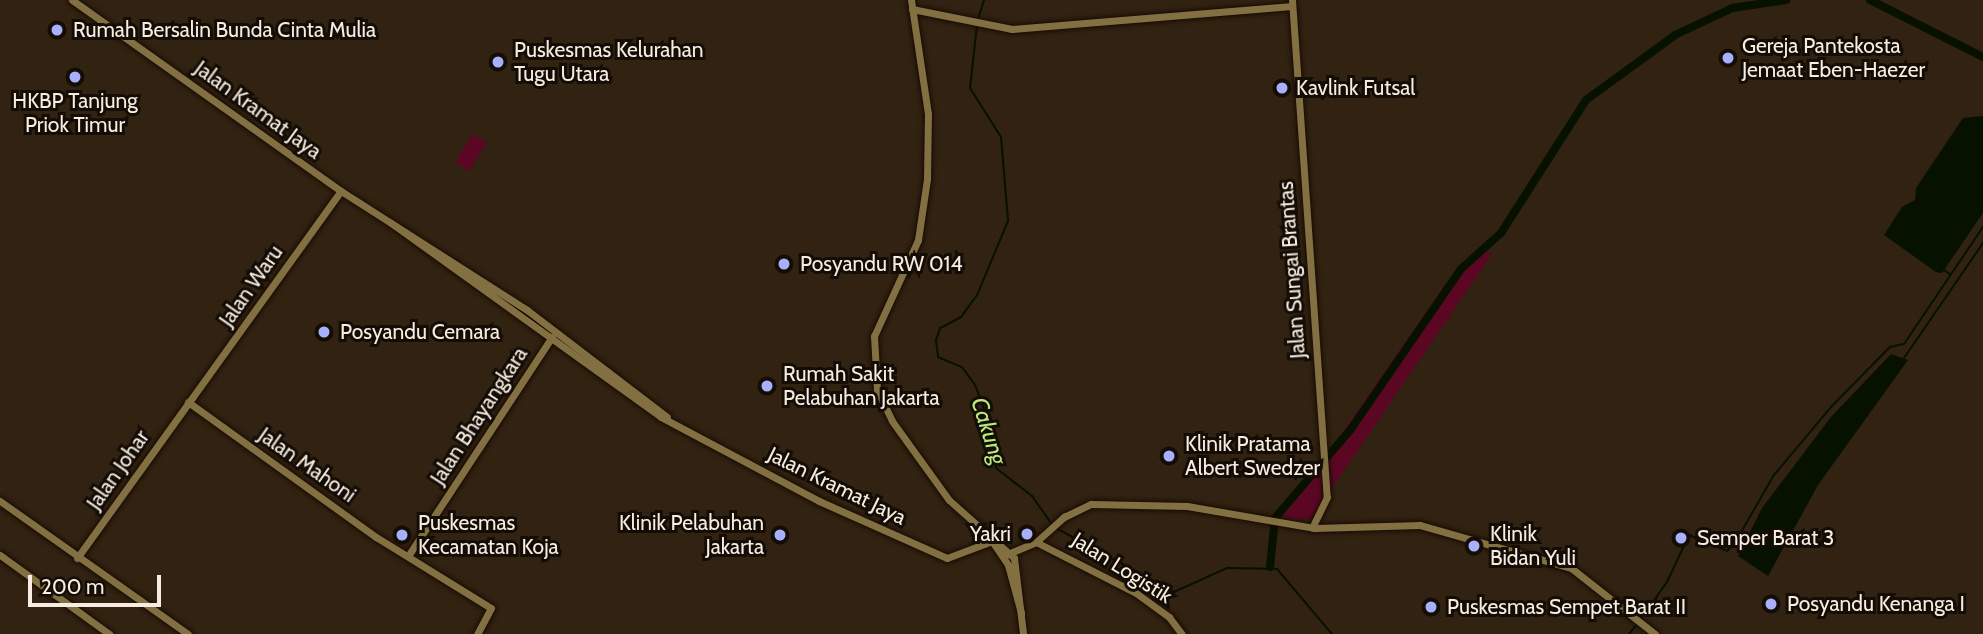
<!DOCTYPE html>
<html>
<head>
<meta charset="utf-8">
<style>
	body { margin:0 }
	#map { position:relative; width:1983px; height:634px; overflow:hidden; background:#312211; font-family:Cabin,sans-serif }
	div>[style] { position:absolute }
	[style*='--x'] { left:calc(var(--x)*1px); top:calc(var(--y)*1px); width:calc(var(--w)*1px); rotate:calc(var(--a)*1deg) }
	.green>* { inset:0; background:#5b0724; transform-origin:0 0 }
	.water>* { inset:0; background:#071100 }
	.stream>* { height:2px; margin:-1px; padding:0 1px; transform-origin:1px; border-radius:1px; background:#071100 }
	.river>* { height:8px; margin:-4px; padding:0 4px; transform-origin:4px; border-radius:4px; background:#071100 }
	.roads { filter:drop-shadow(0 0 2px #180b00) drop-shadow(0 0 2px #180b00) }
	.secondary>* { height:7px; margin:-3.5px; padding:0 3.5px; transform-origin:3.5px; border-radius:3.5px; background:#837042 }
	.dots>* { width:19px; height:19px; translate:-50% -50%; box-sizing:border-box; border:4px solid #140d06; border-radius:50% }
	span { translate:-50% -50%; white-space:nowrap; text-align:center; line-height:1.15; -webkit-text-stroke:6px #140d06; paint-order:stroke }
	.poi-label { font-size:21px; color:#f6ece2 }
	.left { translate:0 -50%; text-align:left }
	.right { translate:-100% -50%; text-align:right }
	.street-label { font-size:21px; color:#f6ece2 }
	.water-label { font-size:23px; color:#baea7c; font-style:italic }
	.scale { position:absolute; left:28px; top:575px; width:133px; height:32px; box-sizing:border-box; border:4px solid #f6ece2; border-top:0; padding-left:9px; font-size:21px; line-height:24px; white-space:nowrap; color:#f6ece2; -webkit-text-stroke:5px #140d06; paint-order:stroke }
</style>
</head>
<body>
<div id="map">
	<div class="green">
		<i style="left:472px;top:134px;width:17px;height:33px;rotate:31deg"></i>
		<i style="clip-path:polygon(1483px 251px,1492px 254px,1311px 519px,1282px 519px,1452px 275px)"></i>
	</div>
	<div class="water">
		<i style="clip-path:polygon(1983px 116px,1983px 213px,1942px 273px,1936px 272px,1884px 235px,1902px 207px,1915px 200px,1916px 188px,1963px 118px)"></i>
		<i style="clip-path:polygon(1891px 354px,1908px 360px,1818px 485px,1768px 576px,1738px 556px,1762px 508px,1831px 417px)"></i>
	</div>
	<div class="stream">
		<i style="--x:978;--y:19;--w:20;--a:-72"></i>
		<i style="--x:977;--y:25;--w:63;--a:96.3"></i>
		<i style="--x:970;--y:88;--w:58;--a:57.7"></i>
		<i style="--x:1001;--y:137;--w:84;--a:85.2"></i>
		<i style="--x:1008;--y:221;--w:80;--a:112.7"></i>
		<i style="--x:977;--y:295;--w:27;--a:126"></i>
		<i style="--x:961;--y:317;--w:24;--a:152"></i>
		<i style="--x:940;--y:328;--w:13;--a:108"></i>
		<i style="--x:936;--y:340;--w:17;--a:83"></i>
		<i style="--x:938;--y:357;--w:26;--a:23"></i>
		<i style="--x:962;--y:367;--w:22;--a:54"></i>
		<i style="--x:975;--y:385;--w:48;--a:69.3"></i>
		<i style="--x:992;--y:430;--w:38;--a:84"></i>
		<i style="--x:996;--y:468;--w:46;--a:37.9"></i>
		<i style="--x:1032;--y:496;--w:33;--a:55"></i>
		<i style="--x:1944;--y:270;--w:7;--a:34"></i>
		<i style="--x:1904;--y:358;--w:140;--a:-55.5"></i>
		<i style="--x:1054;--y:527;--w:136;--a:28.4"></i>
		<i style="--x:1174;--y:592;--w:58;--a:-24.4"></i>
		<i style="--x:1227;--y:568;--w:50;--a:1.1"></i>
		<i style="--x:1277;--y:569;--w:85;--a:49.8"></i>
		<i style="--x:1640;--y:620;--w:47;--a:-54.6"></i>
		<i style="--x:1667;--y:582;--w:52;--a:-64.9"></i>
		<i style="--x:1689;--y:535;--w:41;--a:22.8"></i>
		<i style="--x:1727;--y:551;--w:13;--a:-48"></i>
		<i style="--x:1736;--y:541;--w:76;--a:-60.1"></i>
		<i style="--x:1774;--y:475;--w:90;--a:-50"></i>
		<i style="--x:1832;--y:406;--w:83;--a:-45.5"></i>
		<i style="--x:1890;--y:347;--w:14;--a:-12"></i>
		<i style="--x:1904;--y:344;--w:141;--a:-56"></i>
		<i style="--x:1629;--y:634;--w:13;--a:-51"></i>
	</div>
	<div class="river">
		<i style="--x:1870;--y:0;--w:127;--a:26.8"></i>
		<i style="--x:1270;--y:567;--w:49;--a:-84.2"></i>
		<i style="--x:1275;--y:518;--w:117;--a:-49.5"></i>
		<i style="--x:1351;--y:429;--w:194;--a:-55.5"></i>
		<i style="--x:1461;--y:269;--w:54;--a:-42"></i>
		<i style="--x:1501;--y:233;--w:158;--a:-57.4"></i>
		<i style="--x:1586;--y:100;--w:110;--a:-36.1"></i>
		<i style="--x:1675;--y:35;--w:63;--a:-25.3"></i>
		<i style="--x:1732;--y:8;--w:55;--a:-8.4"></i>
	</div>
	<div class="roads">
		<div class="secondary">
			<i style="--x:72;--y:0;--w:330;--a:35.4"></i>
			<i style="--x:341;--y:191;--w:221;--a:32.6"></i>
			<i style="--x:527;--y:310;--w:176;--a:37.4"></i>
			<i style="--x:911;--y:0;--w:115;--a:81.5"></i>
			<i style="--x:928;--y:114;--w:65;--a:90.9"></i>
			<i style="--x:927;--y:179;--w:62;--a:98.4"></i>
			<i style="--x:918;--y:240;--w:106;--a:114.6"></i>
			<i style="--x:874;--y:336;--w:54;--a:86.8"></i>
			<i style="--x:877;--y:390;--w:34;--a:64"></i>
			<i style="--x:892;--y:421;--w:97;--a:54.2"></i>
			<i style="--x:949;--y:500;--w:87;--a:41.7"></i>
			<i style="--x:1014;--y:558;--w:77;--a:83.2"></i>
			<i style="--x:1292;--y:0;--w:498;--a:86"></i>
			<i style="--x:1327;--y:497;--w:34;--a:116"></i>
			<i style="--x:912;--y:9;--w:102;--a:11.3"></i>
			<i style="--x:1012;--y:29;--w:281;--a:-4.7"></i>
			<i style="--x:391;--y:223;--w:332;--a:35.7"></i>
			<i style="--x:661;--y:417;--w:179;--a:28"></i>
			<i style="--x:819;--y:501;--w:140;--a:24"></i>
			<i style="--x:947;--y:558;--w:51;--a:-20.6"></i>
			<i style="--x:188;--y:402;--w:231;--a:35.7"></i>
			<i style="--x:376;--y:537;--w:135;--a:31.7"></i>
			<i style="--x:491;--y:608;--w:30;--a:118"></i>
			<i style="--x:0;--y:501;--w:230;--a:35.3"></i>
			<i style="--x:992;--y:541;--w:29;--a:56"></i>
			<i style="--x:1008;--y:565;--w:50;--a:74.8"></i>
			<i style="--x:1036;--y:542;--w:112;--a:27"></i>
			<i style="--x:1136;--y:593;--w:41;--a:36"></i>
			<i style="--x:1169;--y:617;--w:21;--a:53"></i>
			<i style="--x:0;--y:555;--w:135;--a:35.9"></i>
			<i style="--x:408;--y:556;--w:262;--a:-56.7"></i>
			<i style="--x:1003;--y:556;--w:36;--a:-23"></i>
			<i style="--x:1036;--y:542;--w:38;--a:-42"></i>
			<i style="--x:1064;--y:517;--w:30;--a:-26"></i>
			<i style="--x:1091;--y:504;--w:96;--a:1.2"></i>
			<i style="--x:1187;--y:506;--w:130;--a:9.8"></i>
			<i style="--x:1315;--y:528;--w:105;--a:-1.6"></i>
			<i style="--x:1420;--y:525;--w:157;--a:15.9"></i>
			<i style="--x:1571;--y:568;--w:107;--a:38.2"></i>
			<i style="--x:77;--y:558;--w:452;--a:-54.3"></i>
		</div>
	</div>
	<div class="dots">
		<i style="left:57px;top:30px;background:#a8b0fc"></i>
		<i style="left:1728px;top:58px;background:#a8b0fc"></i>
		<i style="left:498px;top:62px;background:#a8b0fc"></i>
		<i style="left:75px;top:77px;background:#a8b0fc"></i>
		<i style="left:1282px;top:88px;background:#a8b0fc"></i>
		<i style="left:784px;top:264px;background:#a8b0fc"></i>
		<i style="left:324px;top:332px;background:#a8b0fc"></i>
		<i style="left:767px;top:386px;background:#a8b0fc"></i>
		<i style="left:1169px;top:456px;background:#a8b0fc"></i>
		<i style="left:1027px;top:534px;background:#a8b0fc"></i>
		<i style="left:402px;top:535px;background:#a8b0fc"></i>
		<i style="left:780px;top:535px;background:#a8b0fc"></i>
		<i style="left:1681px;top:538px;background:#a8b0fc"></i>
		<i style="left:1474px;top:546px;background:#a8b0fc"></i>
		<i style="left:1771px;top:604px;background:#a8b0fc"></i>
		<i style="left:1431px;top:607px;background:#a8b0fc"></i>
	</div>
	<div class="poi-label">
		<span class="left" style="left:73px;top:30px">Rumah Bersalin Bunda Cinta Mulia</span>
		<span class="left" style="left:1742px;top:58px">Gereja Pantekosta<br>Jemaat Eben-Haezer</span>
		<span class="left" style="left:514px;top:62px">Puskesmas Kelurahan<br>Tugu Utara</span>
		<span class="left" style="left:1296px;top:88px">Kavlink Futsal</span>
		<span style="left:75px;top:113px">HKBP Tanjung<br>Priok Timur</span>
		<span class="left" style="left:800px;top:264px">Posyandu RW 014</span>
		<span class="left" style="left:340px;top:332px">Posyandu Cemara</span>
		<span class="left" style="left:783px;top:386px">Rumah Sakit<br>Pelabuhan Jakarta</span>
		<span class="left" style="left:1185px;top:456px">Klinik Pratama<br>Albert Swedzer</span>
		<span class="left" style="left:418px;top:535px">Puskesmas<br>Kecamatan Koja</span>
		<span class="right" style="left:764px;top:535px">Klinik Pelabuhan<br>Jakarta</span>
		<span class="right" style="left:1011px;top:534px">Yakri</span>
		<span class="left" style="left:1490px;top:546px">Klinik<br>Bidan Yuli</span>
		<span class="left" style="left:1697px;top:538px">Semper Barat 3</span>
		<span class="left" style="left:1787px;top:604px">Posyandu Kenanga I</span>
		<span class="left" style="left:1447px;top:607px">Puskesmas Sempet Barat II</span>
	</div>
	<div class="street-label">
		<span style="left:258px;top:110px;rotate:36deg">Jalan Kramat Jaya</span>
		<span style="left:1292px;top:270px;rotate:-94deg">Jalan Sungai Brantas</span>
		<span style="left:251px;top:286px;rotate:-55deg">Jalan Waru</span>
		<span style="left:479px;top:416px;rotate:-57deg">Jalan Bhayangkara</span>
		<span style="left:307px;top:465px;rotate:35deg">Jalan Mahoni</span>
		<span style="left:118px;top:470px;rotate:-55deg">Jalan Johar</span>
		<span style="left:837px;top:486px;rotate:26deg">Jalan Kramat Jaya</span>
		<span style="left:1122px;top:568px;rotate:32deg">Jalan Logistik</span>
	</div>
	<div class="water-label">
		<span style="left:989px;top:431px;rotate:72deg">Cakung</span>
	</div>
	<div class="scale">200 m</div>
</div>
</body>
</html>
